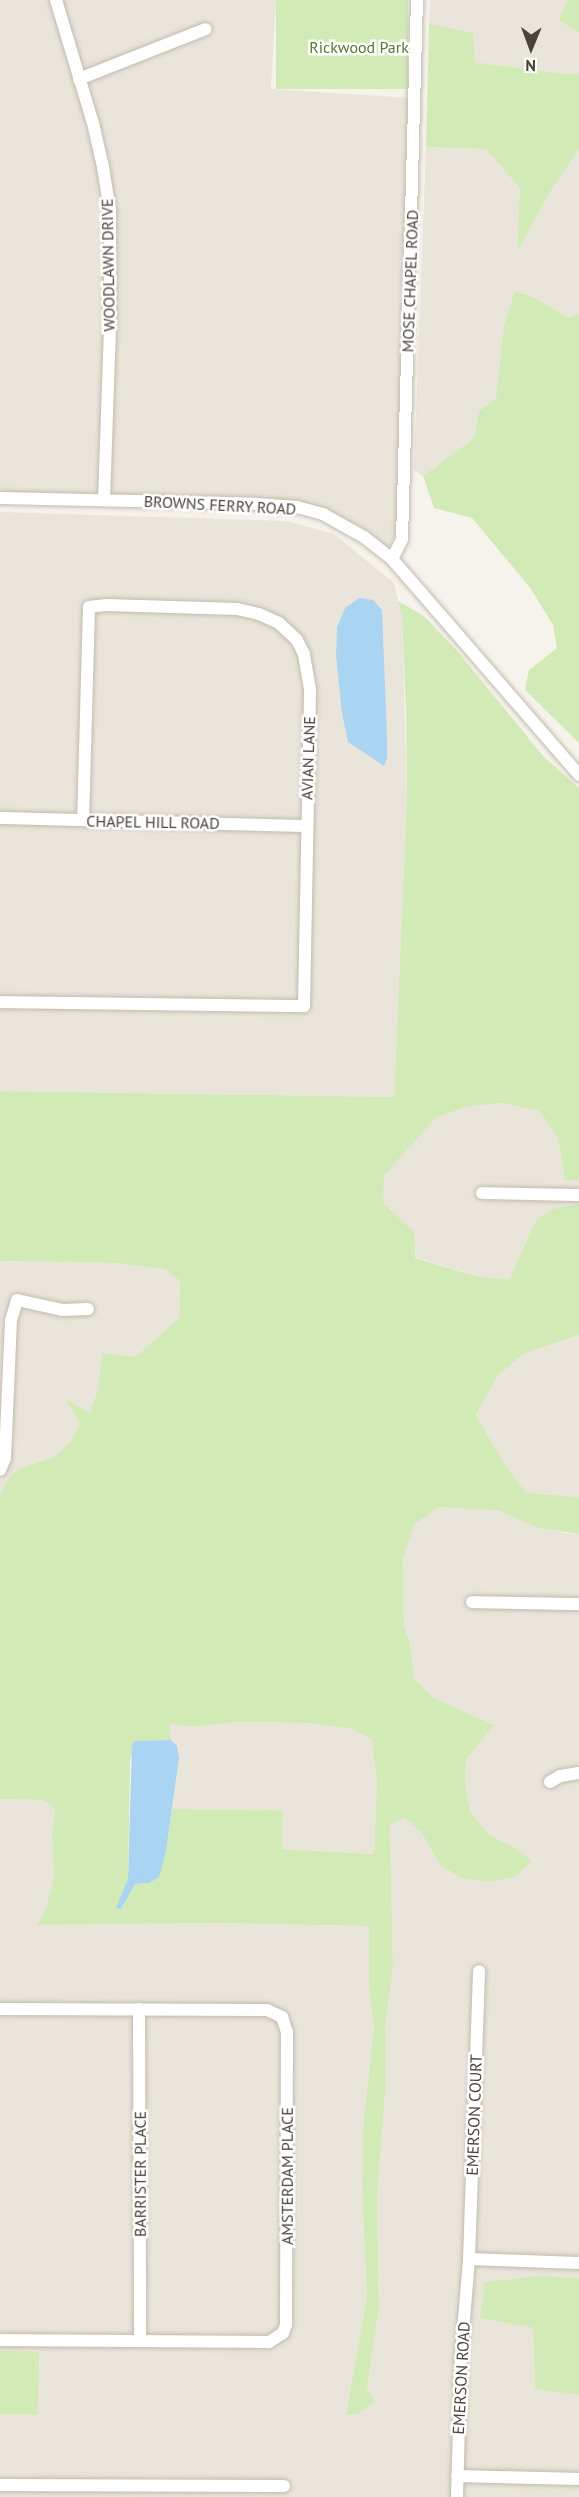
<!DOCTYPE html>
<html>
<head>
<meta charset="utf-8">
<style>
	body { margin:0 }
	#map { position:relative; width:579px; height:2497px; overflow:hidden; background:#f6f3ec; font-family:"PT Sans",sans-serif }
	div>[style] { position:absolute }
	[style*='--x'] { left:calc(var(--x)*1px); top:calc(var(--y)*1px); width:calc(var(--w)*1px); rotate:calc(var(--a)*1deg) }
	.residential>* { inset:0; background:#eae5da }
	.green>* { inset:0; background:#d2eab5; transform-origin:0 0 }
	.water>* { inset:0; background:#a9d4f2 }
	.roads { filter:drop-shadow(0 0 2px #c2bbae) drop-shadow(0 0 2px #c2bbae) }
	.minor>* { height:12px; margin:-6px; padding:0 6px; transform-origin:6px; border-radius:6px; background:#fff }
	span { translate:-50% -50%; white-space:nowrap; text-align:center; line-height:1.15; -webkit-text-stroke:5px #fff; paint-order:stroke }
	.park-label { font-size:16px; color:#4a7f2a }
	.street-label { font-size:16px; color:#4b4439 }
	.north { position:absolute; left:501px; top:18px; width:60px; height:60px; -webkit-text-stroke:4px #fff; paint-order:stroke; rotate:181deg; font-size:16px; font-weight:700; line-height:24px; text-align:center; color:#4b4439 }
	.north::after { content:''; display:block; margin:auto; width:21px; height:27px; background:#4b4439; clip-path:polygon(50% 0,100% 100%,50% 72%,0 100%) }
</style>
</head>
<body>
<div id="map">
	<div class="residential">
		<i style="clip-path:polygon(0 0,276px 0,271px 89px,412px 98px,397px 532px,387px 547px,337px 514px,302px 504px,268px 498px,0 493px)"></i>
		<i style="clip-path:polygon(430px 0,568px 0,558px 20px,579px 33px,579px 74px,558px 73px,475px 62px,429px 24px)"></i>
		<i style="clip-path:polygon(426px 147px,486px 149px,521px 188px,517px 250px,553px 187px,579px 150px,579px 314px,569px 318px,535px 298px,501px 371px,496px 398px,479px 411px,474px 438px,423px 476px,414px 470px)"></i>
		<i style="clip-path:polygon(0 512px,287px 521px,334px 534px,394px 583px,402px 617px,407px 797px,394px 1097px,0 1091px)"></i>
		<i style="clip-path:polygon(503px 1103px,540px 1110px,558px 1138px,565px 1179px,579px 1180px,579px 1204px,552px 1209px,536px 1220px,509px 1279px,479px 1277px,415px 1257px,383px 1204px,383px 1175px,437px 1117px,470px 1106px)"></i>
		<i style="clip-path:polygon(0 1261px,113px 1263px,165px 1269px,180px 1281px,179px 1318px,135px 1357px,102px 1354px,98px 1388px,90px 1413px,65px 1400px,80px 1424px,70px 1442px,54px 1457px,24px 1467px,12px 1475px,0 1495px)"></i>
		<i style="clip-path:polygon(579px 1335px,579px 1497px,527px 1493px,507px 1468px,476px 1415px,497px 1377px,523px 1354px)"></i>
		<i style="clip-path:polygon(439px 1507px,499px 1511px,563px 1533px,579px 1534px,579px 2278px,540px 2276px,480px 2318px,533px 2328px,535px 2388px,579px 2395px,579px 2497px,0 2497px,0 1799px,43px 1800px,55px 1809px,52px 1835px,54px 1876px,45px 1911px,38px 1925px,219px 1923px,369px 1926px,369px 1988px,374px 2026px,363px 2127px,362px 2191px,367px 2296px,346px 2415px,367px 2388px,379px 2308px,377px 2197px,385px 2096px,385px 2027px,393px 1970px,390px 1824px,406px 1818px,423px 1835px,440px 1865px,514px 1847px,489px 1835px,470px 1811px,465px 1782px,466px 1760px,494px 1725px,432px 1697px,414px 1678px,410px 1644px,404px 1625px,403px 1559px,414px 1525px)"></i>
		<i style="clip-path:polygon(170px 1722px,190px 1727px,239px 1722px,307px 1723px,352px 1729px,371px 1739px,377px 1780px,374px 1854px,282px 1849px,282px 1810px,172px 1809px,179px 1758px,177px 1746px,171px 1740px)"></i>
	</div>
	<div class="green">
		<i style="left:276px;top:0;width:132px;height:89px"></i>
		<i style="clip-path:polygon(568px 0,579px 0,579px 33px,558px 20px)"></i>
		<i style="clip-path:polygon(429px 24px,473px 33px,475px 62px,558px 73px,579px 74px,579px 150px,553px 187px,517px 251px,520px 188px,486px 149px,426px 147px)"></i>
		<i style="clip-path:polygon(515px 291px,535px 298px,569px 318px,579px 314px,579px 743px,525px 690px,529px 670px,557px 648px,553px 625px,531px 589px,472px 518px,434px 508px,423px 476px,474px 438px,479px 411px,496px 398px,504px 326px)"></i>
		<i style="clip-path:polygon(evenodd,398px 601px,424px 616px,458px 652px,544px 757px,579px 788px,579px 1180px,565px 1180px,558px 1138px,540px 1111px,503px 1103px,470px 1106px,437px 1117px,384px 1175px,383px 1203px,414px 1232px,415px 1258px,479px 1277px,509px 1279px,536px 1220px,552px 1209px,579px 1204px,579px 1335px,523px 1354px,497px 1377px,476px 1415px,507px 1468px,527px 1493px,579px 1497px,579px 1534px,539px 1528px,499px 1511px,439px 1507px,414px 1525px,403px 1559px,404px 1625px,410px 1644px,414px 1678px,432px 1697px,494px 1725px,466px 1760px,465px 1782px,470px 1811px,489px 1835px,514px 1847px,532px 1861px,515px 1877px,488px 1882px,462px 1878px,440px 1865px,423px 1835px,406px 1818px,390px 1824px,393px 1970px,385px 2027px,385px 2096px,377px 2197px,379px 2308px,367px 2388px,374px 2401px,358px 2414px,346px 2415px,367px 2296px,362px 2191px,363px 2127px,374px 2026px,369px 1988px,369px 1926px,219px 1923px,37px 1925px,45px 1911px,54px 1876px,52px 1835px,55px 1809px,43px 1800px,0 1799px,0 1495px,11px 1475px,24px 1467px,54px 1457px,70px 1442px,80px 1424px,65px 1399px,90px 1413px,98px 1388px,102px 1353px,135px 1357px,179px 1318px,180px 1281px,165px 1269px,113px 1263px,0 1261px,0 1091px,394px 1097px,407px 797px,406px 710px,402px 618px,398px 601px,239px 1722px,307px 1723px,352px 1729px,371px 1739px,377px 1780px,374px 1854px,282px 1849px,282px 1810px,172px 1809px,166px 1851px,149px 1883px,135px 1884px,121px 1909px,117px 1908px,128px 1879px,130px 1761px,135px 1741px,171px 1740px,170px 1723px,190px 1727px,239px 1722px)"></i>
		<i style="clip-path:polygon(540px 2276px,579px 2278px,579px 2395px,535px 2389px,533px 2328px,480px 2318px,485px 2282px)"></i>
		<i style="left:0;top:2351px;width:39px;height:63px;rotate:1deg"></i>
	</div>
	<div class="water">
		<i style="clip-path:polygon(359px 598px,373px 600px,382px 610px,387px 737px,387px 758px,384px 766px,348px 742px,342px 713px,336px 656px,337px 628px,345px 608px)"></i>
		<i style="clip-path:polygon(171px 1740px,177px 1746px,179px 1758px,166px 1851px,159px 1877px,149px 1883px,135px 1884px,121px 1909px,116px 1908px,128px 1879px,132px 1744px,134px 1741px)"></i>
	</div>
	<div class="roads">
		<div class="minor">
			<i style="--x:56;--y:0;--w:128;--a:73.3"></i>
			<i style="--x:93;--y:123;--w:45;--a:77.2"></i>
			<i style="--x:103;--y:167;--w:45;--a:81"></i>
			<i style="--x:110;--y:211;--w:117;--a:90"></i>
			<i style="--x:110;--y:328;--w:172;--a:92"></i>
			<i style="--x:79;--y:79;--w:136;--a:-21.5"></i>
			<i style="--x:0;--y:498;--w:256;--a:1.3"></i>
			<i style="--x:256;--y:504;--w:41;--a:4.2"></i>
			<i style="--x:297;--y:507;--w:27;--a:15"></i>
			<i style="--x:323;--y:514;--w:47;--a:29.3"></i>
			<i style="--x:364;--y:537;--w:36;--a:38"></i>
			<i style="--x:392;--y:559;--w:286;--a:49.1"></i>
			<i style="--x:392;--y:559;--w:22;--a:-63"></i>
			<i style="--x:402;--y:539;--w:539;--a:-88.41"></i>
			<i style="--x:0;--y:818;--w:306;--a:1.5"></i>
			<i style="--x:0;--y:1002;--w:304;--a:0.8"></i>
			<i style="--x:304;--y:1006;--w:317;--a:-88.9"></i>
			<i style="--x:310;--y:689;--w:36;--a:-100"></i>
			<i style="--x:304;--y:654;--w:16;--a:-117"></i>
			<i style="--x:297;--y:640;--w:25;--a:-137"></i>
			<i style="--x:279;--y:623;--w:22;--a:-156"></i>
			<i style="--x:259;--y:614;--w:23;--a:-167"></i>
			<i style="--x:237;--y:609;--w:131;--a:-178.3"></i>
			<i style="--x:106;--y:605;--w:17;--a:173"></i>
			<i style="--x:89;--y:607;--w:213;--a:91.6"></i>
			<i style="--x:482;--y:1193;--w:97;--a:1.2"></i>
			<i style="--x:0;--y:1470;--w:13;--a:-67"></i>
			<i style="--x:5;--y:1458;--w:138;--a:-87.5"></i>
			<i style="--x:11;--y:1320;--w:21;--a:-73"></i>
			<i style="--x:17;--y:1300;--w:46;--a:12.5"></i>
			<i style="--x:62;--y:1310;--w:26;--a:-2"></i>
			<i style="--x:472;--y:1602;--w:107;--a:1.1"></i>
			<i style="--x:550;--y:1782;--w:12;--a:-31"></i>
			<i style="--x:560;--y:1776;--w:19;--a:-9"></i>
			<i style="--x:0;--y:2009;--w:267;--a:0.2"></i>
			<i style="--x:267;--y:2010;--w:17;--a:25"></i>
			<i style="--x:282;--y:2017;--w:16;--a:72"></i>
			<i style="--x:287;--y:2032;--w:293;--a:90.2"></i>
			<i style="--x:286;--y:2325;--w:9;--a:111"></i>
			<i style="--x:283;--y:2333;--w:17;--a:147"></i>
			<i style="--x:269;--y:2342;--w:269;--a:-179.6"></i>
			<i style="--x:139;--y:2009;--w:330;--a:89.8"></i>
			<i style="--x:469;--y:2259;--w:110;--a:2.1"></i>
			<i style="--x:457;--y:2476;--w:122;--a:1.4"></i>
			<i style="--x:0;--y:2485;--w:284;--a:0.2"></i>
			<i style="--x:457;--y:2497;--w:142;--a:-88.4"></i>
			<i style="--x:461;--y:2355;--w:96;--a:-85.2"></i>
			<i style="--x:469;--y:2259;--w:288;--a:-88"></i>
		</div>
	</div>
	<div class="park-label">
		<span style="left:359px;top:47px">Rickwood Park</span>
	</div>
	<div class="street-label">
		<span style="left:108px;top:265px;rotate:-91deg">WOODLAWN DRIVE</span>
		<span style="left:410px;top:281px;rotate:-88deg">MOSE CHAPEL ROAD</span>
		<span style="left:220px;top:505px;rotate:3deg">BROWNS FERRY ROAD</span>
		<span style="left:308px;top:758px;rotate:-88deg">AVIAN LANE</span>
		<span style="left:153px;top:822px;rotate:1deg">CHAPEL HILL ROAD</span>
		<span style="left:474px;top:2115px;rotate:-88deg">EMERSON COURT</span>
		<span style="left:140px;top:2174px;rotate:-90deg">BARRISTER PLACE</span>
		<span style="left:287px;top:2176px;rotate:-90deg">AMSTERDAM PLACE</span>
		<span style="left:461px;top:2378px;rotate:-87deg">EMERSON ROAD</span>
	</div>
	<div class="north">N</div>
</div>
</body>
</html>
